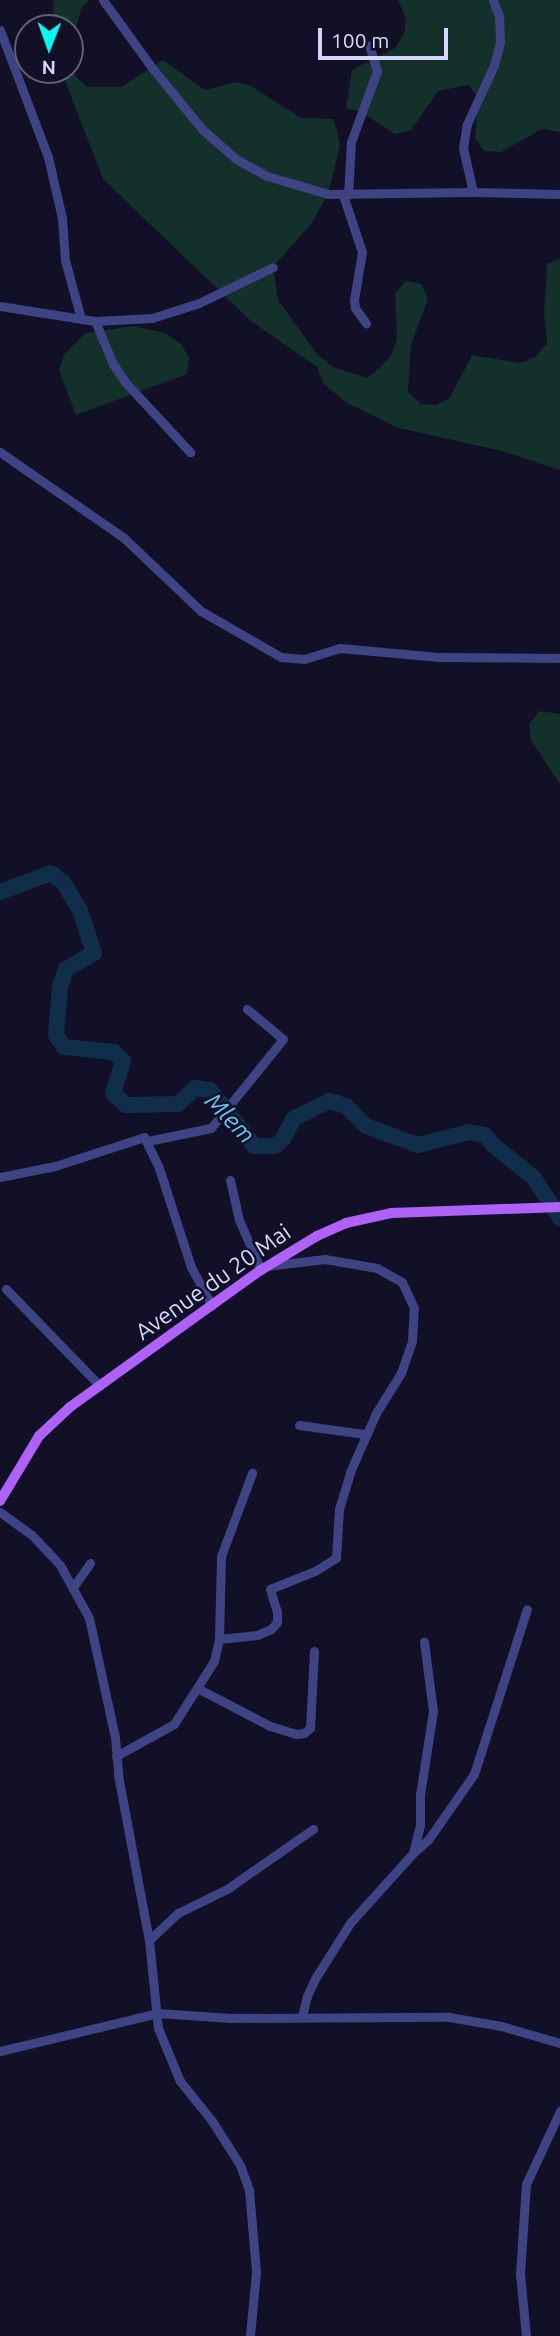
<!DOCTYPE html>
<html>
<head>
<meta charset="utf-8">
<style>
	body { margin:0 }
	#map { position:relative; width:560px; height:2336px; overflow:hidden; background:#111026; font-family:Ubuntu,sans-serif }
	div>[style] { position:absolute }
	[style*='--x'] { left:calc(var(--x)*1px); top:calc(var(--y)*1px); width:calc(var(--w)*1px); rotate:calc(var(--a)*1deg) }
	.green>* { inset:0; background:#13302b }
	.river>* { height:16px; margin:-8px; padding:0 8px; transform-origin:8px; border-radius:8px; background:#102d4a }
	.minor>* { height:9px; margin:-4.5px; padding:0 4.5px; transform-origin:4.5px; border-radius:4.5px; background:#3d4383 }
	.major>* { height:10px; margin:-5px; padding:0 5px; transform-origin:5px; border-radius:5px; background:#af62f9 }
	span { translate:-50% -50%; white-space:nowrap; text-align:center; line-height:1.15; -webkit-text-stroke:5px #111026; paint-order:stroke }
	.street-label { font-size:23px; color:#d7d7fd }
	.water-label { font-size:24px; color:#69c7f9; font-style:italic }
	.north { position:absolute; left:14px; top:14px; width:70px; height:70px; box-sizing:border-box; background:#111026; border:2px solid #60607c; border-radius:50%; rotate:181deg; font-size:19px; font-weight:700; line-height:28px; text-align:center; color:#d7d7fd }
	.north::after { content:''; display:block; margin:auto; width:24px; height:32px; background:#0bf5f1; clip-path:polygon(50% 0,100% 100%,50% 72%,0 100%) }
	.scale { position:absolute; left:318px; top:28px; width:130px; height:32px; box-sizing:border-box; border:4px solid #d7d7fd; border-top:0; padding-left:9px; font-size:21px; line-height:24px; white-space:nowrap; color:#d7d7fd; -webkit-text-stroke:5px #111026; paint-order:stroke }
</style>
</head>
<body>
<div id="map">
	<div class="green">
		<i style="clip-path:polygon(53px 0,89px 0,81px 9px,72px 42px,73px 73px,87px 87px,121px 87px,163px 60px,205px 90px,236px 82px,251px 86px,301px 118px,334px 119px,340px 145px,328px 194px,311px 224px,273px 267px,278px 300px,317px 354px,333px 367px,367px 378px,380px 368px,391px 355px,397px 340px,395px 293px,406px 281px,421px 284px,428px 299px,411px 345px,408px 392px,421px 404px,436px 405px,450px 398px,472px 355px,521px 363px,536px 356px,547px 344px,544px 312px,547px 264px,560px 259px,560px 470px,502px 451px,399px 428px,347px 403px,324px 384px,317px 367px,251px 321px,103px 179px,61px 70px,70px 70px,70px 28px,54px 28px)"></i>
		<i style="clip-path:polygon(398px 0,560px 0,560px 132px,542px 129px,501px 152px,485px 151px,475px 139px,478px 97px,468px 85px,438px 91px,411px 130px,395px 134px,361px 112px,346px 108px,352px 70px,395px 48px,404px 34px,406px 18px)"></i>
		<i style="clip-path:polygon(133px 326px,165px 333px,181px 344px,189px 358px,187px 374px,76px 415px,59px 370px,64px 355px,86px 333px)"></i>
		<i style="clip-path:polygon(540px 711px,560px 714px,560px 784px,531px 740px,529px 724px)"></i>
	</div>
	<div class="river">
		<i style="--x:0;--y:892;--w:54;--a:-20.4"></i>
		<i style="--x:51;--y:873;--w:15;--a:37"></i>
		<i style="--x:63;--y:882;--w:33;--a:59"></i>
		<i style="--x:80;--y:910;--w:45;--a:72"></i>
		<i style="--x:94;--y:953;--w:32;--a:150"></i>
		<i style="--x:66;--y:969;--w:18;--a:109"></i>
		<i style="--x:60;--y:986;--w:49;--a:94.7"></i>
		<i style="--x:56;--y:1035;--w:14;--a:56"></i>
		<i style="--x:64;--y:1047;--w:50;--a:5.7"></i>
		<i style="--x:114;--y:1052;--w:13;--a:45"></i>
		<i style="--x:123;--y:1061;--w:34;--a:107"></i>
		<i style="--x:113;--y:1093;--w:18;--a:43"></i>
		<i style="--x:126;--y:1105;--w:52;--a:-1.1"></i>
		<i style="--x:178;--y:1104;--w:23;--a:-43"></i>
		<i style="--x:195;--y:1088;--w:15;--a:8"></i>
		<i style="--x:210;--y:1090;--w:71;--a:51.8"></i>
		<i style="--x:254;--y:1146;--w:21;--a:0"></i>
		<i style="--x:275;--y:1146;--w:11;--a:-41"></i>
		<i style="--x:283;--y:1139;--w:22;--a:-63"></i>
		<i style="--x:293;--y:1119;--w:40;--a:-26.6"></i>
		<i style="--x:329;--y:1101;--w:18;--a:16"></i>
		<i style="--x:346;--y:1106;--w:28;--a:45"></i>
		<i style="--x:366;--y:1126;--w:55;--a:20.1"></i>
		<i style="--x:418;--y:1145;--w:53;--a:-14.3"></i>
		<i style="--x:469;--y:1132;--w:16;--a:11"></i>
		<i style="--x:485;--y:1135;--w:13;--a:51"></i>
		<i style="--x:493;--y:1145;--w:53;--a:38.8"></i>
		<i style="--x:534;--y:1178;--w:48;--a:57"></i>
	</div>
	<div class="minor">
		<i style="--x:103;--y:0;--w:85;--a:54.1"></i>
		<i style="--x:153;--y:69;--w:77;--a:50.8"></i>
		<i style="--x:202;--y:129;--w:45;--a:41.4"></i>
		<i style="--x:236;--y:159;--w:35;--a:29"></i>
		<i style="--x:267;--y:176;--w:64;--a:16.4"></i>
		<i style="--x:328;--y:194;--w:145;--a:-0.8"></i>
		<i style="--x:473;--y:192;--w:87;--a:1.3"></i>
		<i style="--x:0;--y:30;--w:136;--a:69.3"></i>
		<i style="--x:48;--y:157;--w:63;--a:77.1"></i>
		<i style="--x:62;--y:218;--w:42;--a:85.9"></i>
		<i style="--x:65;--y:260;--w:61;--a:74.8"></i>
		<i style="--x:473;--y:192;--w:45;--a:-102.8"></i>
		<i style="--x:463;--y:148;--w:24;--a:-81"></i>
		<i style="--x:467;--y:124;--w:65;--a:-65.4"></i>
		<i style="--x:494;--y:65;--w:24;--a:-75"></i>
		<i style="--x:500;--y:42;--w:26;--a:-92"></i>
		<i style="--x:499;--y:16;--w:17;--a:-111"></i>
		<i style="--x:343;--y:195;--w:60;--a:71.6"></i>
		<i style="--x:362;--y:252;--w:49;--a:99.5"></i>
		<i style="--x:354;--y:300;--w:8;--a:83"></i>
		<i style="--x:355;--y:308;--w:19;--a:54"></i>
		<i style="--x:348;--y:195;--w:53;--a:-86.8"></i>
		<i style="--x:351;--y:142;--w:76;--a:-69.9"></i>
		<i style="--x:377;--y:71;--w:27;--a:-107"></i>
		<i style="--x:0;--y:306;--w:96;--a:9"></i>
		<i style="--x:95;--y:321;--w:57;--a:-3"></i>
		<i style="--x:152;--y:318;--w:49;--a:-17.7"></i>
		<i style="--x:199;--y:303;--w:82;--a:-25.9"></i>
		<i style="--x:95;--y:321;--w:47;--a:67.3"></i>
		<i style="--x:113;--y:364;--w:22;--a:56"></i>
		<i style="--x:125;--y:382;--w:96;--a:47.1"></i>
		<i style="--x:0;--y:452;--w:151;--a:34.7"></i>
		<i style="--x:124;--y:538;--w:106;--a:43.5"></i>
		<i style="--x:201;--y:611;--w:92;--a:29.9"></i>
		<i style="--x:281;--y:657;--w:23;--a:5"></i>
		<i style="--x:304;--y:659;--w:38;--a:-17"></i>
		<i style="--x:340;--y:648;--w:99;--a:5.2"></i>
		<i style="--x:439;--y:657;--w:121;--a:0.5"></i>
		<i style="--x:148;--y:1141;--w:64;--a:-11.7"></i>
		<i style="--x:211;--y:1128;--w:114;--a:-51"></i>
		<i style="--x:283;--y:1039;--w:47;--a:-140.2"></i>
		<i style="--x:0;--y:1177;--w:56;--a:-11.3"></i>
		<i style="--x:55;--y:1166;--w:94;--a:-18"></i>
		<i style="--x:144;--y:1137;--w:34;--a:64"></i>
		<i style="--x:159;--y:1168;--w:104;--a:72.1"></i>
		<i style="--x:191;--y:1267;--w:44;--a:61.7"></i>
		<i style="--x:230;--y:1180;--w:41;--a:77.3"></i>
		<i style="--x:239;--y:1220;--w:55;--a:66.3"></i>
		<i style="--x:6;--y:1289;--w:135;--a:45.9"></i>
		<i style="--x:299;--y:1425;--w:67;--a:7.8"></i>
		<i style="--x:0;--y:1512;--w:39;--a:36"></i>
		<i style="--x:32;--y:1535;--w:41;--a:47"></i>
		<i style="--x:60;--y:1565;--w:60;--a:61.3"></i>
		<i style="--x:89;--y:1618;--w:122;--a:77.7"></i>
		<i style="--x:115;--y:1737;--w:38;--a:85"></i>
		<i style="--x:118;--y:1775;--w:168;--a:79.4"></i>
		<i style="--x:149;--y:1940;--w:88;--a:84.2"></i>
		<i style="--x:158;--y:2028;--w:57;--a:67.5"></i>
		<i style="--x:180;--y:2081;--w:51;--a:51.3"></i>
		<i style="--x:212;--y:2121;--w:52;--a:57.5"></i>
		<i style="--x:240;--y:2165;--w:27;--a:70"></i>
		<i style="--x:249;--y:2190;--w:82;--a:85.1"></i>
		<i style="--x:256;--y:2272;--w:64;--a:95.4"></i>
		<i style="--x:74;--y:1586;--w:28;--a:-55"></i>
		<i style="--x:219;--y:1639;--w:38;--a:-6"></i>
		<i style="--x:257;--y:1635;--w:15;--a:-23"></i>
		<i style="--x:271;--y:1629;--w:9;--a:-49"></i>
		<i style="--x:277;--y:1622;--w:10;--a:-90"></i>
		<i style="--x:277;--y:1612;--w:24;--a:-107"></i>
		<i style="--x:270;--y:1589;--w:48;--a:-21.8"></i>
		<i style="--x:315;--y:1571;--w:25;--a:-32"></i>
		<i style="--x:336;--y:1558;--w:49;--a:-86.5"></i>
		<i style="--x:339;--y:1509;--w:39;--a:-73"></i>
		<i style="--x:350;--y:1472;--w:64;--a:-66.2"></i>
		<i style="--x:376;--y:1413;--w:47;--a:-58"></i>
		<i style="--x:401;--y:1373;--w:34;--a:-71"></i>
		<i style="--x:412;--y:1341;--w:33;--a:-87"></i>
		<i style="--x:414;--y:1308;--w:29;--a:-115"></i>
		<i style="--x:402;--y:1282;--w:29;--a:-151"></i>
		<i style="--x:377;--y:1268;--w:53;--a:-170.2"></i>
		<i style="--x:325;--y:1259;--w:59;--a:173.2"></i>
		<i style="--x:199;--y:1689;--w:80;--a:27.5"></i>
		<i style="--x:270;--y:1726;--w:27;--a:17"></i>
		<i style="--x:296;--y:1734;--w:8;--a:-7"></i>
		<i style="--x:304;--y:1733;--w:8;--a:-40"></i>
		<i style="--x:310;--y:1728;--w:77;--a:-87"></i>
		<i style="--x:116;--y:1756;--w:66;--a:-28.9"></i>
		<i style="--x:174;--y:1724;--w:75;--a:-57.6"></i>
		<i style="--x:214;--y:1661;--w:23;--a:-77"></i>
		<i style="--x:219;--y:1639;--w:83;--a:-88.6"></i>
		<i style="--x:221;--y:1556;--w:89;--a:-69.5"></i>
		<i style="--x:414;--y:1852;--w:18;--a:-41"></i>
		<i style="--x:428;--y:1840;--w:80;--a:-55.1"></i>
		<i style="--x:474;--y:1774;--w:173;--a:-72.2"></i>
		<i style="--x:149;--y:1940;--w:40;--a:-43"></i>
		<i style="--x:178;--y:1913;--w:55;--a:-26.1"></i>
		<i style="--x:227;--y:1889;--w:105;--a:-34.9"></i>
		<i style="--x:302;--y:2016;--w:21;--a:-76"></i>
		<i style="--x:307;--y:1996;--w:21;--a:-65"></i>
		<i style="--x:316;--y:1977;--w:64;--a:-57.8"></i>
		<i style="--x:350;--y:1923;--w:94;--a:-48"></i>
		<i style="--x:413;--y:1853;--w:29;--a:-76"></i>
		<i style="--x:420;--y:1825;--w:30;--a:-90"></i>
		<i style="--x:420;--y:1795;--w:85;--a:-81.2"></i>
		<i style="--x:433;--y:1711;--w:70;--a:-97.4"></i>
		<i style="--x:0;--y:2051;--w:163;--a:-13.5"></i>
		<i style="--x:158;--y:2013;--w:73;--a:3.9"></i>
		<i style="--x:231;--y:2018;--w:218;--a:-0.3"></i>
		<i style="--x:449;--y:2017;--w:53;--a:9.8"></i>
		<i style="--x:501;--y:2026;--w:61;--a:16.1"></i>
		<i style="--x:526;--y:2336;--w:62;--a:-95.5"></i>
		<i style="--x:520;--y:2274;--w:90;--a:-86.2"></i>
		<i style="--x:526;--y:2184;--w:81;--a:-65"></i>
	</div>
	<div class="major">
		<i style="--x:0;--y:1501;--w:76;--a:-59"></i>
		<i style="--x:39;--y:1436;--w:42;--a:-43.1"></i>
		<i style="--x:70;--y:1407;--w:235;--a:-35.7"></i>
		<i style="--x:261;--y:1270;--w:66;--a:-31.3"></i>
		<i style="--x:317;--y:1236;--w:32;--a:-24"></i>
		<i style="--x:346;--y:1223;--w:46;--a:-12.5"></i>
		<i style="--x:391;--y:1213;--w:169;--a:-2"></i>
	</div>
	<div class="street-label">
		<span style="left:213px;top:1282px;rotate:-35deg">Avenue du 20 Mai</span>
	</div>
	<div class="water-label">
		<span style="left:230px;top:1118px;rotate:46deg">Mlem</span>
	</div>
	<div class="north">N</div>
	<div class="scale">100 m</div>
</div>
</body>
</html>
